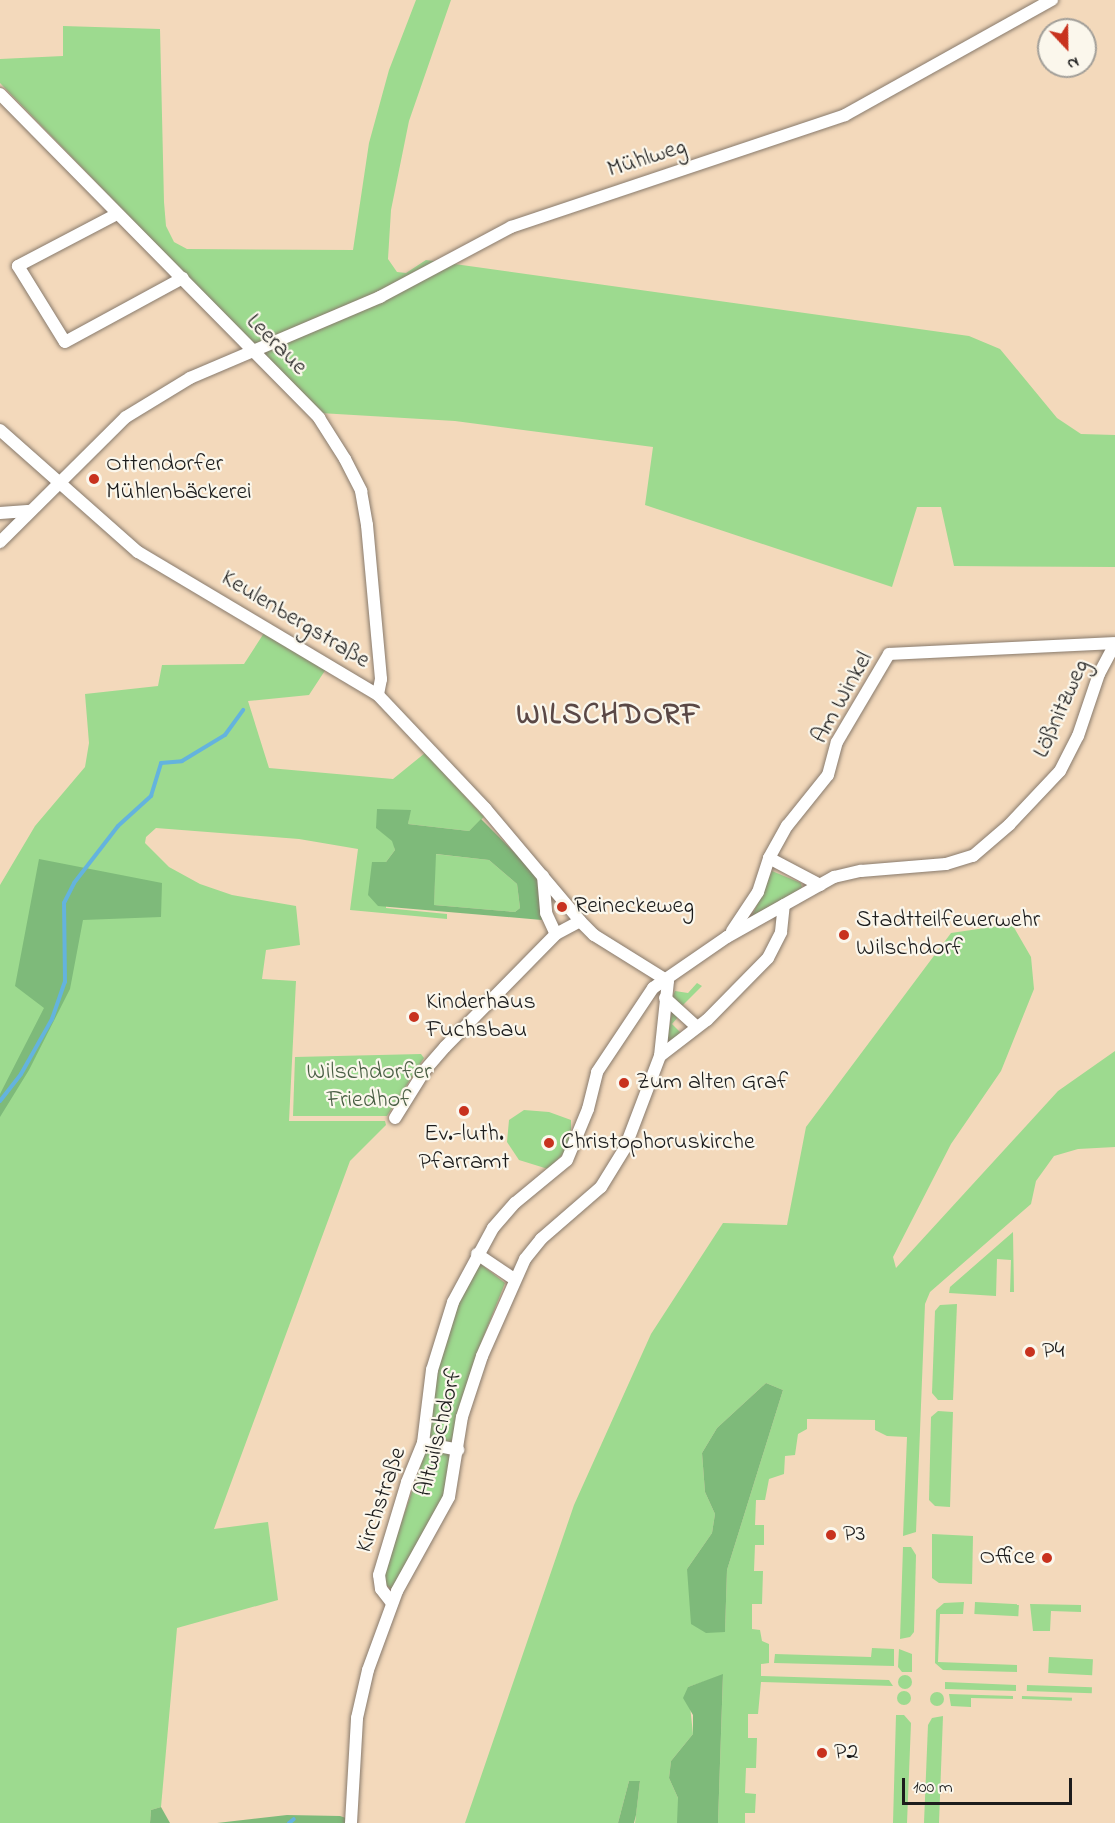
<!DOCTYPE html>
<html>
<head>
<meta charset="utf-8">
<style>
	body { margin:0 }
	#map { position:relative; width:1115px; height:1823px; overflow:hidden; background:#f3d9bb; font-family:"Indie Flower",sans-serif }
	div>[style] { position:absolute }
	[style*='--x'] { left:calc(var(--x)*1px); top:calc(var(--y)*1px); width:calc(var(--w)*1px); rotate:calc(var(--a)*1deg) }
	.green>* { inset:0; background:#9dda8f; transform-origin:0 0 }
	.round { border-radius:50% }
	.forest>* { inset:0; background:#7eba7a }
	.stream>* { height:4px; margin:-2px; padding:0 2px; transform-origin:2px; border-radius:2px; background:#64b3de }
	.roads { filter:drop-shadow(0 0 2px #887a6c) drop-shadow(0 0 2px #887a6c) }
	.minor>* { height:12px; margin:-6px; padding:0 6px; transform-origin:6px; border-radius:6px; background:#fff }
	.dots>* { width:16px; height:16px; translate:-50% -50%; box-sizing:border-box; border:3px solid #fbf7ec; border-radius:50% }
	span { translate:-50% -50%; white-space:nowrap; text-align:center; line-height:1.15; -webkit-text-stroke:4.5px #fbf7ec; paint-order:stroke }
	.street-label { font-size:24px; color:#1c1c1c }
	.poi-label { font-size:24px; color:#1c1c1c }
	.left { translate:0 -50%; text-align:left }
	.right { translate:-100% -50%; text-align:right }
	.park-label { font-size:24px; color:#495e44 }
	.district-label { font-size:30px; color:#5a4846; font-weight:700; letter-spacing:1.5px }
	.north { position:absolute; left:1037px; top:18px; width:60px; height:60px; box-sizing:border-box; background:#fbf7ec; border:2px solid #a29f99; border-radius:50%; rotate:158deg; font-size:16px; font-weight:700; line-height:24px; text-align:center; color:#1c1c1c }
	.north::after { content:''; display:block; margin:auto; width:21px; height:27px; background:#c8321e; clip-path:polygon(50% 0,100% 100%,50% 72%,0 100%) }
	.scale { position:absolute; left:902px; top:1778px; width:170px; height:27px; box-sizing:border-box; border:3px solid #1c1c1c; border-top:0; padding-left:8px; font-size:18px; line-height:21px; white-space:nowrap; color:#1c1c1c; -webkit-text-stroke:4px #fbf7ec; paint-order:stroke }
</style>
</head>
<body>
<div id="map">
	<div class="green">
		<i style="clip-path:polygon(416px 0,451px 0,409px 121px,391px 210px,388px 259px,397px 272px,406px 273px,426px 260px,969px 336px,1000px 349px,1057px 418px,1081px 434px,1115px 435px,1115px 567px,954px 566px,941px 507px,917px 507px,892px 587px,645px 505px,653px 447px,455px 421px,320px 413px,0 83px,0 59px,63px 56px,63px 26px,160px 29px,164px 202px,166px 226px,174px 242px,187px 249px,353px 250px,369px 143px,389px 70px)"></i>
		<i style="clip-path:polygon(264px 633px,326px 669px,309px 695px,248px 701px,269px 768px,393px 779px,425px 753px,484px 817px,469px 831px,408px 824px,410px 810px,377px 828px,393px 841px,395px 850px,386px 862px,386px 908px,447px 914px,447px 919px,350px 910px,358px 849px,299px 839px,156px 828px,146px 837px,145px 843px,169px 867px,200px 884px,232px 895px,296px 906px,300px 945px,266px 950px,262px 979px,296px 981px,289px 1121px,385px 1121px,386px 1125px,350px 1161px,214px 1529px,268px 1522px,278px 1600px,177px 1628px,161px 1807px,151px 1810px,150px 1823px,0 1823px,0 885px,35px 826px,85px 767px,89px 743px,85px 694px,158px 686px,162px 665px,244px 664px)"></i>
		<i style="clip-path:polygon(435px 854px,489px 860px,517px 884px,520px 908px,515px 912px,434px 905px)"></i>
		<i style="clip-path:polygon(772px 871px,801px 883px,802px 888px,752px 916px)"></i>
		<i style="clip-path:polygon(evenodd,1012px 924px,1031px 957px,1034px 989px,1001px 1071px,951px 1144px,893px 1257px,896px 1268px,1058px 1091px,1115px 1051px,1115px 1147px,1078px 1149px,1054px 1156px,1036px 1181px,1031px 1204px,930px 1292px,925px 1304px,916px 1532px,903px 1536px,907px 1437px,887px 1436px,875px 1430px,875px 1420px,807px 1419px,807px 1429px,798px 1434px,795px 1455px,785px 1456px,784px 1474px,769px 1479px,765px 1500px,756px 1500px,755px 1525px,764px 1525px,764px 1545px,755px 1545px,754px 1571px,763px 1571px,762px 1604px,752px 1604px,752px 1629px,760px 1630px,762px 1641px,769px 1644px,769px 1663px,761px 1664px,761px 1676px,889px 1680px,893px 1686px,761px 1682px,758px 1714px,748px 1714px,748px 1738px,757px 1738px,756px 1768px,746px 1768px,745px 1793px,756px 1794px,755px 1813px,745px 1813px,745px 1823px,718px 1823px,723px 1675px,688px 1687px,693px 1734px,671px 1761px,669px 1778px,678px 1798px,678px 1823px,635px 1823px,640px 1781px,629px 1781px,618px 1823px,465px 1823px,574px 1505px,651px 1334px,723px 1223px,787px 1225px,806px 1127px,951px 933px,1012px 924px,766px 1383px,783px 1390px,727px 1570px,725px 1631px,687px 1569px,712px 1533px,715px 1514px,705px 1492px,702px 1453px,717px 1428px,766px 1383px)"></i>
		<i style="clip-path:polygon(697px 983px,702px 986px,679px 1009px,672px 998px,675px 991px,688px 993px)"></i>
		<i style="clip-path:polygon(672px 1011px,678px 1017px,672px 1024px,681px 1033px,666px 1047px)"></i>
		<i style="clip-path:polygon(421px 1054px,424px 1058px,387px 1116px,293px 1116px,295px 1057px)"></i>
		<i style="clip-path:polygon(524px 1110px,549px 1112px,571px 1120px,571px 1137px,564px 1153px,548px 1169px,519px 1160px,507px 1142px,509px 1120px)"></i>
		<i style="clip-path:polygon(1013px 1232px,1014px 1292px,1010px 1292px,1011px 1260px,997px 1259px,996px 1296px,949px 1293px,950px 1287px)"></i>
		<i style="clip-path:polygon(478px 1262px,505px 1283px,477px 1353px,453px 1446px,429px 1441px,435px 1374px,457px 1303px)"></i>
		<i style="clip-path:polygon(957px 1304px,953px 1400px,938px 1400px,932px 1393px,935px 1311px,940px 1305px)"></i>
		<i style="clip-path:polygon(938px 1411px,953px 1412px,950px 1507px,935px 1506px,929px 1500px,931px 1417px)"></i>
		<i style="clip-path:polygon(426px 1450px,452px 1453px,444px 1496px,393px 1590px,385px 1584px,385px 1571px)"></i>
		<i style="clip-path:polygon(932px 1534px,973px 1536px,972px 1584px,939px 1583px,932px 1578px)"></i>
		<i style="clip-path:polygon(903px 1547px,911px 1547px,916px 1555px,914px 1632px,910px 1637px,900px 1639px)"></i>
		<i style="clip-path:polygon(964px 1602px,963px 1614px,940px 1614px,938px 1662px,1017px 1665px,1017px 1672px,943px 1670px,935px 1663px,936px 1610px,944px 1603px)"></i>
		<i style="left:975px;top:1602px;width:44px;height:12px;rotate:3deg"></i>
		<i style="clip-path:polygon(1030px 1604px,1081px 1605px,1081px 1612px,1051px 1611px,1050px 1631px,1033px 1631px)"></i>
		<i style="clip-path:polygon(872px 1648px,894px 1649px,894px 1666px,774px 1663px,775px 1654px,871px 1657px)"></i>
		<i style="clip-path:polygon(899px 1649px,912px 1654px,912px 1672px,902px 1672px,898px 1667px)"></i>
		<i style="left:1049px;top:1657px;width:44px;height:16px;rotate:3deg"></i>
		<i class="round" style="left:898px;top:1675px;width:14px;height:14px"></i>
		<i style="clip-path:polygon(945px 1682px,1016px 1685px,1016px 1691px,945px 1689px)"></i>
		<i style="left:1027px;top:1685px;width:65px;height:6px;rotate:2deg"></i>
		<i class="round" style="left:897px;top:1691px;width:14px;height:14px"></i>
		<i class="round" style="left:930px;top:1692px;width:14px;height:14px"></i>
		<i style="clip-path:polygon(949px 1694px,1013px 1696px,1013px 1699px,971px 1698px,971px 1707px,951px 1706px)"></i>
		<i style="left:1022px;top:1696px;width:50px;height:3px;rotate:2deg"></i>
		<i style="clip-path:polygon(896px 1715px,904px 1715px,911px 1723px,907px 1823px,893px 1823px)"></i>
		<i style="clip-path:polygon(943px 1716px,939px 1823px,924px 1823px,928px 1725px,932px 1718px)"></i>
	</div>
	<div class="forest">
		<i style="clip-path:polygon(evenodd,377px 809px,411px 810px,408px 824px,469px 831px,481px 819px,539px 877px,542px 920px,378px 906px,368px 895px,372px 862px,386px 862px,395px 850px,392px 841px,376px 828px,377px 809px,436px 854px,489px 860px,517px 884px,520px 908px,515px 912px,434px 905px,436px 854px)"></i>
		<i style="clip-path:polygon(39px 859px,162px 883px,161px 917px,83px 920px,70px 989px,29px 1070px,0 1117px,0 1094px,44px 1008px,15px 986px)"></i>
		<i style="clip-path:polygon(766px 1383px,783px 1390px,727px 1570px,725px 1632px,706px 1633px,691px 1624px,687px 1569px,712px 1533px,715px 1514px,705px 1492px,702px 1453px,717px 1428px)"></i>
		<i style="clip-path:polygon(723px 1674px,718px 1823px,677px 1823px,678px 1798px,669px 1778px,671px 1761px,693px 1734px,693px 1715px,683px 1698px,688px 1687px)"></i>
		<i style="clip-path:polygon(629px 1781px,640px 1781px,636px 1815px,634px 1823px,618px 1823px)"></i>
		<i style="clip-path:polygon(161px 1807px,170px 1823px,150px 1823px,151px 1810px)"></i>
		<i style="clip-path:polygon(287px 1815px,340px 1816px,346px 1818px,346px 1823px,217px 1823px)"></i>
	</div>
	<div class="stream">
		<i style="--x:0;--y:1101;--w:34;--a:-52"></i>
		<i style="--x:21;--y:1074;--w:63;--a:-60.6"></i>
		<i style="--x:52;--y:1019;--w:39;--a:-71"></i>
		<i style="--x:65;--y:982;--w:79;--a:-90.7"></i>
		<i style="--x:64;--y:903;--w:22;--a:-63"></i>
		<i style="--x:74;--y:883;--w:72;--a:-52.3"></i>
		<i style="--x:118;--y:826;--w:45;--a:-42.3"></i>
		<i style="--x:151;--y:796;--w:34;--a:-73"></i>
		<i style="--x:161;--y:763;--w:21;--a:-5"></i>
		<i style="--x:182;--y:761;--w:50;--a:-31.2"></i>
		<i style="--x:225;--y:735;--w:31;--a:-54"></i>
		<i style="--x:289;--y:1823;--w:6;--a:-39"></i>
	</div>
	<div class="roads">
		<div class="minor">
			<i style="--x:0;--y:94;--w:455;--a:45.4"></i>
			<i style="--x:319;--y:418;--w:49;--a:57.6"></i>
			<i style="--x:345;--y:459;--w:36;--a:63"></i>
			<i style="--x:361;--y:491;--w:35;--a:80"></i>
			<i style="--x:367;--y:525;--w:155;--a:84.8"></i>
			<i style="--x:381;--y:679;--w:16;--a:101"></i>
			<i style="--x:117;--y:214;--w:112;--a:152.3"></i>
			<i style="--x:18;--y:266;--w:89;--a:58.3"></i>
			<i style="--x:65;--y:342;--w:134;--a:-28.5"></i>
			<i style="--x:0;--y:430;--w:184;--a:41.5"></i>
			<i style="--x:138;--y:552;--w:279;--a:30.8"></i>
			<i style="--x:378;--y:695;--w:156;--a:46.6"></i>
			<i style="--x:485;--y:808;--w:148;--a:49.9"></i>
			<i style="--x:580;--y:921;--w:20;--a:45"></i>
			<i style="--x:594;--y:935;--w:87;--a:31.9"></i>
			<i style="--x:0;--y:513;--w:31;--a:-4"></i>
			<i style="--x:0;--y:542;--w:177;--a:-44.8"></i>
			<i style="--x:126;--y:417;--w:75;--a:-31.4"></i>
			<i style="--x:190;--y:378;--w:207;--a:-23.1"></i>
			<i style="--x:380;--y:297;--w:149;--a:-28.1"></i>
			<i style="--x:511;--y:227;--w:352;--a:-18.5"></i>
			<i style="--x:845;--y:115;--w:237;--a:-29.1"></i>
			<i style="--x:769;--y:858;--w:58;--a:27.9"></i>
			<i style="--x:543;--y:876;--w:37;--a:85"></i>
			<i style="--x:546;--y:913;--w:23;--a:65"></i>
			<i style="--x:732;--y:931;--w:47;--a:-56.3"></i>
			<i style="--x:758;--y:892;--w:36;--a:-72"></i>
			<i style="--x:769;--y:858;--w:37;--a:-61"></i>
			<i style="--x:787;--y:826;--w:65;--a:-51.2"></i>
			<i style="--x:828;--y:775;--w:34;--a:-75"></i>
			<i style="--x:837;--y:742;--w:102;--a:-59.4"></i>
			<i style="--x:889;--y:654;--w:226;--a:-2.8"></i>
			<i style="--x:665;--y:998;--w:43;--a:42.2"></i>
			<i style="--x:660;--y:1056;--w:59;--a:-37.5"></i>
			<i style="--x:707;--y:1020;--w:87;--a:-45.5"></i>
			<i style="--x:768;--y:958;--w:29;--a:-63"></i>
			<i style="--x:781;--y:932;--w:27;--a:-84"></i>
			<i style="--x:395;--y:1118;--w:57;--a:-58"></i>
			<i style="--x:425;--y:1070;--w:30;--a:-49"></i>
			<i style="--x:445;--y:1047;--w:158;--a:-45.5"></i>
			<i style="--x:556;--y:934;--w:27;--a:-28"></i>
			<i style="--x:477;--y:1254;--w:45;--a:34"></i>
			<i style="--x:423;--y:1443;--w:36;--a:11"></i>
			<i style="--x:392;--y:1603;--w:18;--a:-128"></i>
			<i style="--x:381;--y:1589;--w:14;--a:-98"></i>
			<i style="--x:379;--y:1575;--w:97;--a:-73.2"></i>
			<i style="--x:407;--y:1482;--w:42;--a:-67.7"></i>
			<i style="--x:423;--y:1443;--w:74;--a:-83"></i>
			<i style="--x:432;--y:1370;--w:71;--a:-72.8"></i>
			<i style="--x:453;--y:1302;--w:84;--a:-61.6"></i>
			<i style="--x:493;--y:1228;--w:33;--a:-49"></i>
			<i style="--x:515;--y:1203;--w:67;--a:-39.6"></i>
			<i style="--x:567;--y:1160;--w:55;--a:-67.6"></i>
			<i style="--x:588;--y:1109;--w:38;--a:-76"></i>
			<i style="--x:597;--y:1072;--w:101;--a:-56.3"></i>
			<i style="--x:653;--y:988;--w:90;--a:-34.6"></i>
			<i style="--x:727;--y:937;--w:123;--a:-29.3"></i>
			<i style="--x:834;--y:877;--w:28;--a:-13"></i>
			<i style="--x:861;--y:871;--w:85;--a:-4.7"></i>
			<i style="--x:946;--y:864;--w:28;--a:-17"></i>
			<i style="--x:973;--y:856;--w:48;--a:-40.7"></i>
			<i style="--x:1009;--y:825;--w:74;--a:-46.6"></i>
			<i style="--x:1060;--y:771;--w:39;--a:-63"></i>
			<i style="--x:1078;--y:736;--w:65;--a:-71.3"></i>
			<i style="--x:1099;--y:674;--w:34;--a:-62"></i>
			<i style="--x:351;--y:1823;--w:105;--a:-86.7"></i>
			<i style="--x:357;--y:1718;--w:49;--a:-77.1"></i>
			<i style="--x:368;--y:1670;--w:84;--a:-69.8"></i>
			<i style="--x:397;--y:1591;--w:107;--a:-61"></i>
			<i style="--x:449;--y:1497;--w:81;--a:-80.8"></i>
			<i style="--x:462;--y:1417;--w:64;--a:-71.8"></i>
			<i style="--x:482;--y:1356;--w:106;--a:-66.1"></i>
			<i style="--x:525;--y:1259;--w:26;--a:-51"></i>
			<i style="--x:541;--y:1239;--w:79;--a:-40.9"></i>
			<i style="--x:601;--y:1187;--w:46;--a:-58.4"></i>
			<i style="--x:625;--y:1148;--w:98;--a:-69.2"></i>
			<i style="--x:660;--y:1056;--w:75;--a:-83.9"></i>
		</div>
	</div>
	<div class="dots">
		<i style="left:94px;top:479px;background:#c8321e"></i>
		<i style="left:562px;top:907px;background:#c8321e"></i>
		<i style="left:844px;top:935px;background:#c8321e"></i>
		<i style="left:414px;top:1017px;background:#c8321e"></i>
		<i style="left:624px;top:1083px;background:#c8321e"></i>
		<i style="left:464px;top:1111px;background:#c8321e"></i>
		<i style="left:549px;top:1143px;background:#c8321e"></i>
		<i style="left:1030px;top:1352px;background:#c8321e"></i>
		<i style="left:831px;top:1535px;background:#c8321e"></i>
		<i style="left:1047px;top:1558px;background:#c8321e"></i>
		<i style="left:822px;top:1753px;background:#c8321e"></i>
	</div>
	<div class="street-label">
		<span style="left:647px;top:159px;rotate:-18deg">Mühlweg</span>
		<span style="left:276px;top:345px;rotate:45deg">Leeraue</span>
		<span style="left:295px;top:620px;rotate:31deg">Keulenbergstraße</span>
		<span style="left:843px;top:698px;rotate:-61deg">Am Winkel</span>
		<span style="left:1062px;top:709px;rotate:-66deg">Lößnitzweg</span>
		<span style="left:440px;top:1433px;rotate:-76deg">Altwilschdorf</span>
		<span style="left:382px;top:1500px;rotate:-71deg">Kirchstraße</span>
	</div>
	<div class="poi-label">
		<span class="left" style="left:106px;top:479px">Ottendorfer<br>Mühlenbäckerei</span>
		<span class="left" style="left:574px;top:907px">Reineckeweg</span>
		<span class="left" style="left:856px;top:935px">Stadtteilfeuerwehr<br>Wilschdorf</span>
		<span class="left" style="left:426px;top:1017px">Kinderhaus<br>Fuchsbau</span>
		<span class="left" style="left:636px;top:1083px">Zum alten Graf</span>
		<span style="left:464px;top:1149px">Ev.-luth.<br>Pfarramt</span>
		<span class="left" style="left:561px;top:1143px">Christophoruskirche</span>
		<span class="left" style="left:1042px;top:1352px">P4</span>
		<span class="left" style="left:843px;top:1535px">P3</span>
		<span class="right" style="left:1035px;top:1558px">Office</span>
		<span class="left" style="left:834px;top:1753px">P2</span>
	</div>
	<div class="park-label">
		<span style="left:369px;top:1087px">Wilschdorfer<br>Friedhof</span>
	</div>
	<div class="district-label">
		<span style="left:609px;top:716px">WILSCHDORF</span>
	</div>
	<div class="north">N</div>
	<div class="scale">100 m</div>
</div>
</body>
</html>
